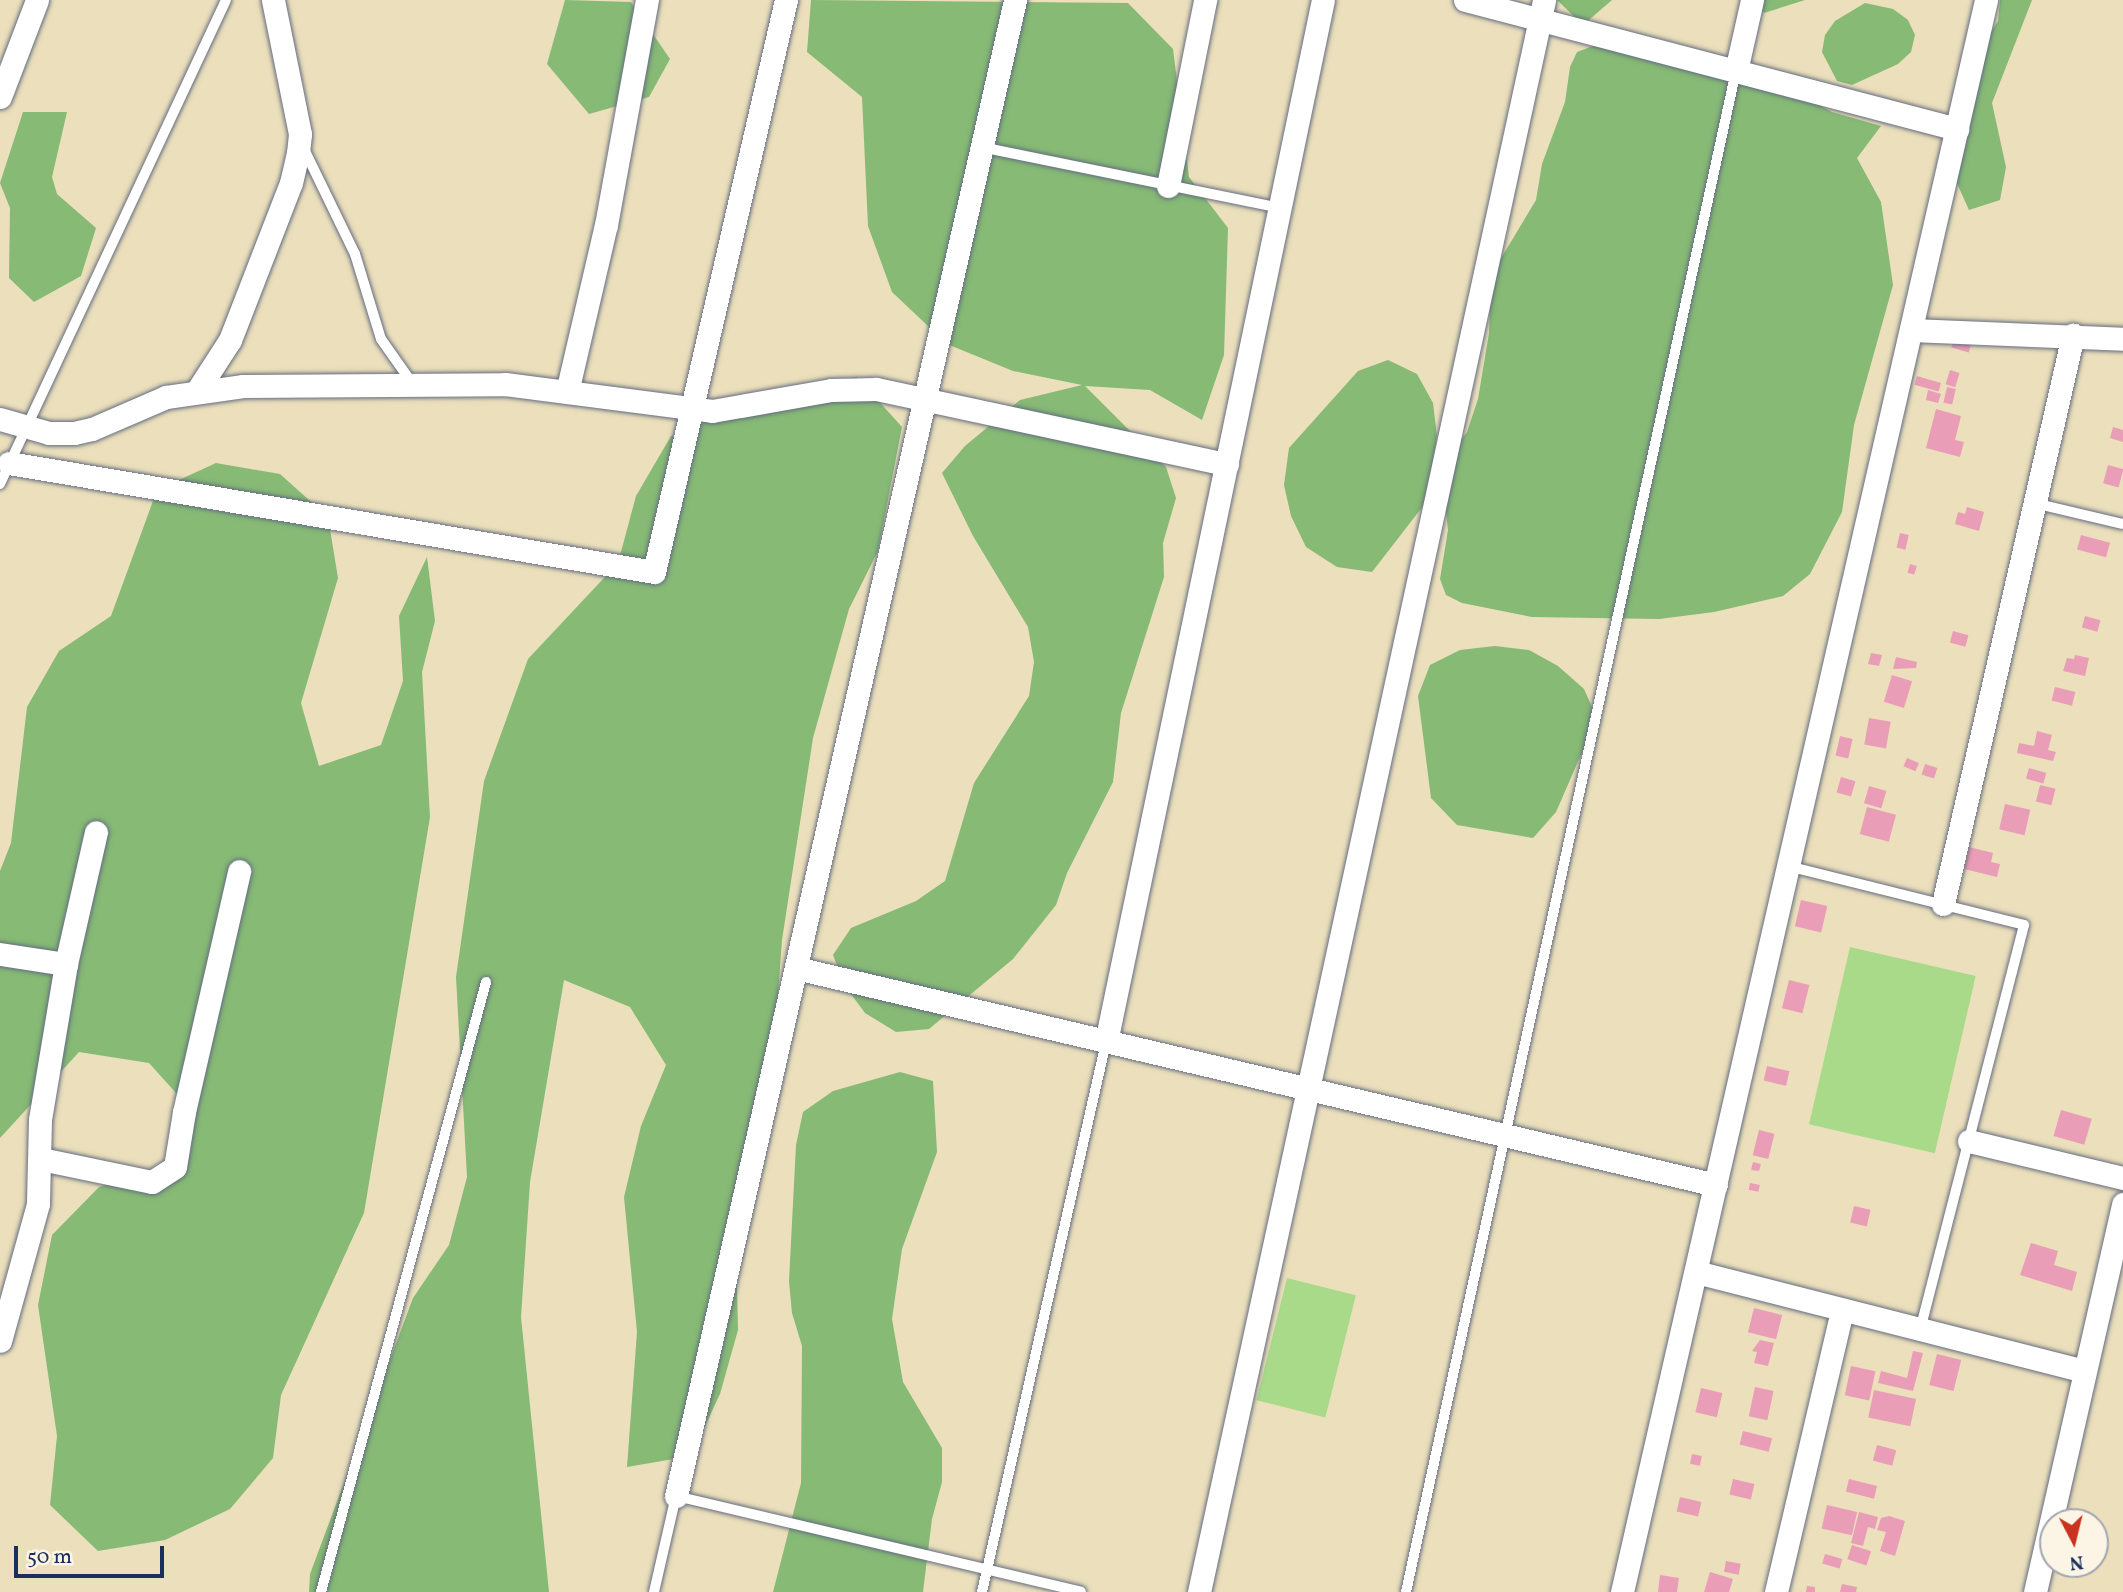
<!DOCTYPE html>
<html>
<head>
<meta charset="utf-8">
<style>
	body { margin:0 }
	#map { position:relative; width:2123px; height:1592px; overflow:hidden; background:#ebdfbc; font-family:Vollkorn,serif }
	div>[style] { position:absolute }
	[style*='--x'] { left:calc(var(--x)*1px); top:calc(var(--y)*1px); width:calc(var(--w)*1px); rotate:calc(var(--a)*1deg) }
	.green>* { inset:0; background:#a8da89; transform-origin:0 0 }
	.forest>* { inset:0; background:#86ba75 }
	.building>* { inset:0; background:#ea9db7; transform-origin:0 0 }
	.roads { filter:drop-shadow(0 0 2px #646d7f) drop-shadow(0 0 2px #646d7f) }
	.lane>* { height:10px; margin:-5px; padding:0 5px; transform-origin:5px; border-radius:5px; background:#fff }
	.street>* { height:23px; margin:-11.5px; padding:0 11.5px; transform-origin:11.5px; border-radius:11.5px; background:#fff }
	span { translate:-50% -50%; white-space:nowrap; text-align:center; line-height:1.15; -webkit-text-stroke:7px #fcf5e5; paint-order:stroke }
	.north { position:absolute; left:2039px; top:1508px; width:70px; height:70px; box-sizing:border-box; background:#fcf5e5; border:2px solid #a2a6af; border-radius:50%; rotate:173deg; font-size:19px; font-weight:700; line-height:28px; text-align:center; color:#1b2f5e }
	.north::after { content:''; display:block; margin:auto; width:24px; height:32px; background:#c8321e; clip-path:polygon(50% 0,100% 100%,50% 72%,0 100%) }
	.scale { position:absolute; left:14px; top:1546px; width:150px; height:32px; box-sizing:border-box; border:4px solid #1b2f5e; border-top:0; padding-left:9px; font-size:21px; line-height:24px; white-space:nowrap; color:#1b2f5e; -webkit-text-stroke:5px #fcf5e5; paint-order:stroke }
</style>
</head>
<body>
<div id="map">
	<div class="green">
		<i style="left:1850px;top:947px;width:129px;height:182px;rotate:13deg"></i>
		<i style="left:1287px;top:1278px;width:71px;height:126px;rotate:14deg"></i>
	</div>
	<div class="forest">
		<i style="clip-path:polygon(565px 0,631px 2px,670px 59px,649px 97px,589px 114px,547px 64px)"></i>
		<i style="clip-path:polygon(811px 0,1128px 3px,1173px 49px,1189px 177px,1228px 228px,1224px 355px,1202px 420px,1150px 390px,1085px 386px,1166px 467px,1176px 498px,1163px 543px,1164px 577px,1121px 713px,1113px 782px,1067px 873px,1056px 905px,1013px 959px,929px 1029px,896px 1032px,865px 1013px,845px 986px,833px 955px,851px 928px,916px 901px,945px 881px,974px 783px,1029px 696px,1034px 662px,1028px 627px,973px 536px,942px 473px,965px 446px,1020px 400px,1082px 385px,1013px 371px,947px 344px,892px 292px,868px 226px,862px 97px,807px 52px)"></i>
		<i style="clip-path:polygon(1557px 0,1612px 0,1583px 25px)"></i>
		<i style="clip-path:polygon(1754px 0,1805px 0,1764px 13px)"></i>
		<i style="clip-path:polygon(2000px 0,2032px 0,1992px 103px,2006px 167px,2000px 200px,1969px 210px,1955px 179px,1961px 79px,1998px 21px)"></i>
		<i style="clip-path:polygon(1865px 3px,1893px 9px,1908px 20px,1915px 35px,1911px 52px,1898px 64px,1852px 85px,1837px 81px,1822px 52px,1825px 35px,1835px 21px)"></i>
		<i style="clip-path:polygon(1593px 46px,1625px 46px,1772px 79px,1832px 112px,1881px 126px,1857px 158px,1881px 202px,1893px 285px,1854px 425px,1842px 512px,1810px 574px,1783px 596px,1714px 612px,1659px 619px,1532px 617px,1462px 603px,1446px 595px,1440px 579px,1448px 530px,1444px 494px,1457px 445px,1467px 432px,1478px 399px,1489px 333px,1491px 275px,1536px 200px,1542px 164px,1565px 102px,1570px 67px,1577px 52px)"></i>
		<i style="clip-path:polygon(23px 112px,67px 112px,52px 177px,57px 194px,96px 228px,81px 276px,34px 302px,9px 278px,10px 208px,0 183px)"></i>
		<i style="clip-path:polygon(1388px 360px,1417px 374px,1433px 403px,1437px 436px,1427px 501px,1372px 572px,1337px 567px,1306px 547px,1291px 516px,1284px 485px,1289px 448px,1358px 371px)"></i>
		<i style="clip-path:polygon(857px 377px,902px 427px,878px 551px,849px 609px,813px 738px,782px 940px,772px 1075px,735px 1199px,738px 1330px,720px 1394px,691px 1456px,627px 1467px,637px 1332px,624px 1197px,641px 1126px,666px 1065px,630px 1007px,564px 980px,530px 1182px,521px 1317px,549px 1592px,309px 1592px,310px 1574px,413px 1298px,449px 1245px,467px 1177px,456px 977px,484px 781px,528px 659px,618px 563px,636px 496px,671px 436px,796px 385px)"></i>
		<i style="clip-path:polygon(216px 463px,280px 474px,328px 517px,338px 578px,301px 703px,319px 766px,381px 745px,403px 681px,399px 616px,427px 557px,435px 621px,422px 672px,430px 817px,364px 1213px,281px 1395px,273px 1458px,230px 1509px,165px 1540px,98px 1551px,50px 1505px,57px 1436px,38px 1305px,52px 1235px,99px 1187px,159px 1170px,194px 1113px,149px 1063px,79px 1052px,0 1138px,0 871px,11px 843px,27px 707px,59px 651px,111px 616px,157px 490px)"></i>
		<i style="clip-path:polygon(1495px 646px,1529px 650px,1558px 666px,1584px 689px,1597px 718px,1556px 812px,1533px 838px,1457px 825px,1431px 798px,1418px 696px,1430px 665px,1460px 650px)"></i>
		<i style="clip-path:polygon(900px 1072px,933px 1081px,937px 1152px,902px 1249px,892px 1319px,903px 1382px,942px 1448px,942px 1482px,932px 1519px,923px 1592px,773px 1592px,801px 1483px,802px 1346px,792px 1313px,789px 1281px,796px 1145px,803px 1112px,833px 1091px)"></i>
	</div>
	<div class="building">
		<i style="left:1955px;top:335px;width:18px;height:13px;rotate:16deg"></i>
		<i style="left:1950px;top:370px;width:10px;height:15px;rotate:17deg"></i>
		<i style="left:1917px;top:376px;width:25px;height:9px;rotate:16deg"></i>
		<i style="left:1947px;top:387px;width:9px;height:16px;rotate:13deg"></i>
		<i style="clip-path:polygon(1928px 390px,1941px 394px,1938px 403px,1926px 400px)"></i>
		<i style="clip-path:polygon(1936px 409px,1961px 416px,1955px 440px,1964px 442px,1960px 457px,1926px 448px)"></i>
		<i style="clip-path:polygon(2113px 427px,2123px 430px,2123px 442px,2110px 438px)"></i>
		<i style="left:2108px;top:465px;width:16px;height:19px;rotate:15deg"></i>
		<i style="clip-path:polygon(1967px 507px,1984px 512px,1979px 531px,1955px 524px,1958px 512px,1965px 514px)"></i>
		<i style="left:1900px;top:533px;width:9px;height:15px;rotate:13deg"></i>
		<i style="left:2081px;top:535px;width:30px;height:15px;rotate:15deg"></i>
		<i style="left:1910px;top:564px;width:7px;height:9px;rotate:16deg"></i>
		<i style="left:2085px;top:616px;width:16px;height:12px;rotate:15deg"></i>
		<i style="left:1953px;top:631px;width:16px;height:12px;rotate:15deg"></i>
		<i style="clip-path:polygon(1871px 653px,1882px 655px,1879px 666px,1868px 664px)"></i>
		<i style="clip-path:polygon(2075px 655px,2089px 658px,2085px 676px,2063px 671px,2067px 658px,2074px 659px)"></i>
		<i style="clip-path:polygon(1896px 657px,1917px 662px,1916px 668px,1893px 669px)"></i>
		<i style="left:1892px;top:675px;width:21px;height:28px;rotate:17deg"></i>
		<i style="left:2055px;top:687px;width:21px;height:14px;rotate:14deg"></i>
		<i style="left:1869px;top:718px;width:22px;height:27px;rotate:10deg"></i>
		<i style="clip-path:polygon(2037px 731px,2052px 735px,2048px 750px,2056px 752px,2053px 761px,2017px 753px,2019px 743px,2034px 746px)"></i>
		<i style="left:1840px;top:736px;width:13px;height:20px;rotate:13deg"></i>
		<i style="left:1907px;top:758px;width:13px;height:9px;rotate:23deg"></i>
		<i style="left:1925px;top:764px;width:13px;height:11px;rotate:18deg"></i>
		<i style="left:2029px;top:768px;width:18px;height:11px;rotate:16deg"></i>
		<i style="left:1841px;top:777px;width:15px;height:16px;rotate:16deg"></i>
		<i style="left:2040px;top:785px;width:16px;height:17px;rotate:14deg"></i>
		<i style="left:1869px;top:786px;width:18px;height:18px;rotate:16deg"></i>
		<i style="left:2005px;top:804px;width:26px;height:26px;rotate:13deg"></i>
		<i style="left:1867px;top:807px;width:30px;height:28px;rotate:15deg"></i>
		<i style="clip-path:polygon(1969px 847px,1993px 853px,1991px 862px,2000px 864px,1997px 877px,1964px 869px)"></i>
		<i style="left:1801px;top:900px;width:27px;height:27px;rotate:13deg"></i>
		<i style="left:1789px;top:980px;width:21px;height:29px;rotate:14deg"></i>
		<i style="left:1767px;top:1066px;width:23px;height:15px;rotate:13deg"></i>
		<i style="left:2061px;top:1110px;width:32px;height:27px;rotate:16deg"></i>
		<i style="left:1759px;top:1130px;width:16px;height:26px;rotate:14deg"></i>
		<i style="clip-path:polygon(1753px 1162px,1761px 1164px,1759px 1171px,1751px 1170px)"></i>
		<i style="left:1750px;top:1183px;width:10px;height:7px;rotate:11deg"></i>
		<i style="left:1854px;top:1206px;width:17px;height:17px;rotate:13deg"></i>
		<i style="clip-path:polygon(2031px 1243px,2058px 1251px,2054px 1265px,2077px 1272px,2072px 1291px,2020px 1275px)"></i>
		<i style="left:1754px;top:1308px;width:29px;height:25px;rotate:14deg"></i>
		<i style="clip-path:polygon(1760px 1340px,1774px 1343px,1768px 1366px,1754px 1363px,1757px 1352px,1752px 1351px)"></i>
		<i style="clip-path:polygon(1913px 1351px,1923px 1353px,1913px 1391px,1878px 1383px,1881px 1371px,1907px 1378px)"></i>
		<i style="left:1937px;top:1354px;width:25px;height:32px;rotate:14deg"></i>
		<i style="left:1851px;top:1366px;width:25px;height:30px;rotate:12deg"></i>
		<i style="left:1755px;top:1387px;width:19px;height:30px;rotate:12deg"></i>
		<i style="left:1701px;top:1388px;width:22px;height:25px;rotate:13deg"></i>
		<i style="left:1874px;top:1390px;width:43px;height:28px;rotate:12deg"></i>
		<i style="left:1743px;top:1431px;width:30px;height:14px;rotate:14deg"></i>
		<i style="left:1877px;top:1445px;width:20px;height:16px;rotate:15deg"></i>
		<i style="left:1692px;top:1454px;width:10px;height:10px;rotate:11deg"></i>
		<i style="left:1733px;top:1479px;width:22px;height:16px;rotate:13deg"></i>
		<i style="left:1849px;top:1479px;width:29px;height:13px;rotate:14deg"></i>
		<i style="left:1680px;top:1497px;width:22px;height:15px;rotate:13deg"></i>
		<i style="left:1827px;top:1505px;width:31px;height:24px;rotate:13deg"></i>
		<i style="clip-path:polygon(1859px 1512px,1878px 1517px,1875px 1529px,1868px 1527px,1863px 1546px,1851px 1543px)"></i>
		<i style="clip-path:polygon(1889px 1516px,1905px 1521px,1895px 1556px,1880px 1551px,1886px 1532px,1877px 1530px,1881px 1518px)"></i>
		<i style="left:1852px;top:1545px;width:20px;height:15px;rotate:18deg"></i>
		<i style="left:1825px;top:1554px;width:18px;height:10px;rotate:16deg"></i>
		<i style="left:1726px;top:1561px;width:15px;height:11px;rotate:11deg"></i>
		<i style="clip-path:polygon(1710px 1572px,1733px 1579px,1729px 1592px,1704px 1592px)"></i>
		<i style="clip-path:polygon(1660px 1575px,1679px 1578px,1677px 1592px,1658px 1592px)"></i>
		<i style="clip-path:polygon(1842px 1584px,1857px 1587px,1856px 1592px,1840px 1592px)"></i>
		<i style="clip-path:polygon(1807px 1586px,1815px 1587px,1815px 1592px,1806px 1592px)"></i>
	</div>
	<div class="roads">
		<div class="lane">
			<i style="--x:981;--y:147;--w:305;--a:11.5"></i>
			<i style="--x:304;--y:149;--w:117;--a:64.1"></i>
			<i style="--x:355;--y:254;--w:89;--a:73"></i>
			<i style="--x:381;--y:339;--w:54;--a:54.8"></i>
			<i style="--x:0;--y:484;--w:534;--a:-64.97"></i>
			<i style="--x:2034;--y:503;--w:91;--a:13.3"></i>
			<i style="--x:1788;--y:866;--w:243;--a:14"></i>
			<i style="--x:2024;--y:925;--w:418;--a:104.4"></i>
			<i style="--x:321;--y:1592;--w:632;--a:-74.86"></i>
			<i style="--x:654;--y:1592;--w:98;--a:-77.1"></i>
			<i style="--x:676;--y:1496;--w:416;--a:13.3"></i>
			<i style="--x:982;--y:1592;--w:564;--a:-77.29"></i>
			<i style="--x:1406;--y:1592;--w:1556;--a:-77.76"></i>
		</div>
		<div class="street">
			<i style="--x:1465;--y:0;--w:509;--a:14.69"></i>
			<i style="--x:1736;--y:71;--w:73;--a:-77.3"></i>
			<i style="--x:0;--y:97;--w:104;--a:-69.1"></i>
			<i style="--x:1168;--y:186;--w:190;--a:-78.7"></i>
			<i style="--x:1911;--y:330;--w:212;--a:2.4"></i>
			<i style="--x:197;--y:391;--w:61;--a:-57.1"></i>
			<i style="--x:230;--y:340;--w:168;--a:-68.8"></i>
			<i style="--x:291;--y:183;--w:31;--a:-77"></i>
			<i style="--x:298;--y:153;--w:19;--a:-84"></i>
			<i style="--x:300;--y:134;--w:137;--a:-101.4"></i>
			<i style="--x:567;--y:392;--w:171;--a:-76.9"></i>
			<i style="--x:606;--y:225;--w:229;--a:-79.7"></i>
			<i style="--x:0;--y:419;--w:51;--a:15.9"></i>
			<i style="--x:49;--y:433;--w:25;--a:0"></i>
			<i style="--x:74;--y:433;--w:18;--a:-13"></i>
			<i style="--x:92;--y:429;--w:81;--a:-23.4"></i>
			<i style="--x:166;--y:397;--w:78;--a:-8.1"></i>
			<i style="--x:243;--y:386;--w:262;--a:-0.4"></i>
			<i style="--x:505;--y:384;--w:209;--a:7.4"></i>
			<i style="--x:712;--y:411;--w:121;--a:-10"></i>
			<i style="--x:831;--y:390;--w:45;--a:-1.3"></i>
			<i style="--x:876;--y:389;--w:359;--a:12.1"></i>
			<i style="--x:9;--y:463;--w:654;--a:9.59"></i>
			<i style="--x:654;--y:572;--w:587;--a:-77.01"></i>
			<i style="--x:1943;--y:904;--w:584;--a:-77.13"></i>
			<i style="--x:0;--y:954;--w:67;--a:8.6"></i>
			<i style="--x:66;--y:964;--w:158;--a:99.5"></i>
			<i style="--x:40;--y:1120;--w:84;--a:91.4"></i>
			<i style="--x:38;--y:1204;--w:142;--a:105.5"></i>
			<i style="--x:66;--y:964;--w:135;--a:-77.2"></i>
			<i style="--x:796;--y:968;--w:945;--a:13.27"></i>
			<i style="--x:1106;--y:1042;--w:1064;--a:-78.24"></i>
			<i style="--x:1969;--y:1141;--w:158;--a:13.5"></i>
			<i style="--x:41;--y:1159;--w:113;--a:11.7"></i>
			<i style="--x:152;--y:1182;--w:27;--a:-33"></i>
			<i style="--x:175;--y:1167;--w:56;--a:-80.7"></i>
			<i style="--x:184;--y:1112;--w:247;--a:-77.1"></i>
			<i style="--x:1696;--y:1272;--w:401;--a:14.3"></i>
			<i style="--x:676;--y:1496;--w:1534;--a:-77.23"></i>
			<i style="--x:1199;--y:1592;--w:1629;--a:-77.77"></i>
			<i style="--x:1622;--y:1592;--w:1633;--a:-77.12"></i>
			<i style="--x:1776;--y:1592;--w:290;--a:-76.8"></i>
			<i style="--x:2035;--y:1592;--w:398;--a:-77.2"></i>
		</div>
	</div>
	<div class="north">N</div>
	<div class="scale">50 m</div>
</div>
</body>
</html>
